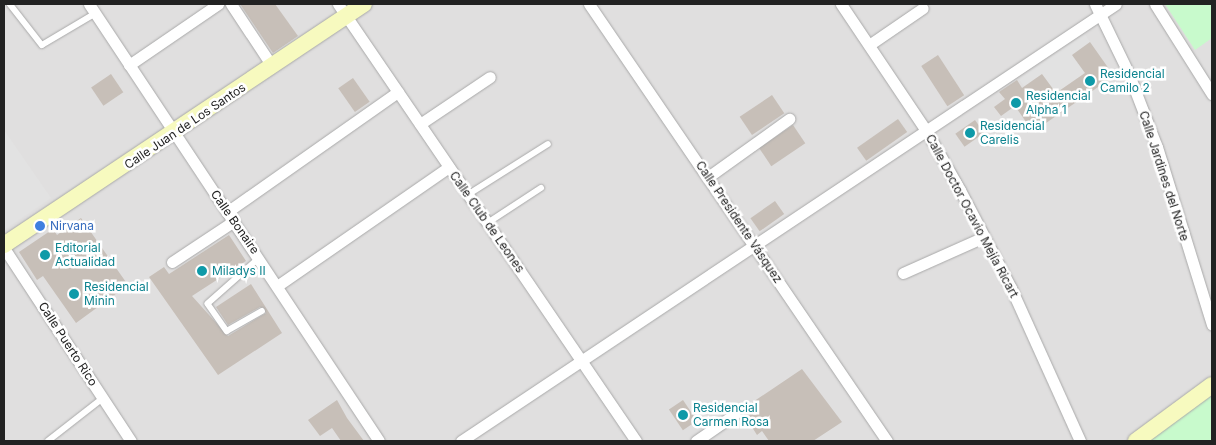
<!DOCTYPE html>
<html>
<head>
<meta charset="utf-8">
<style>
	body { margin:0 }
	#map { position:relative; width:1216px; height:445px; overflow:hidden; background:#f2efe9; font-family:Inter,sans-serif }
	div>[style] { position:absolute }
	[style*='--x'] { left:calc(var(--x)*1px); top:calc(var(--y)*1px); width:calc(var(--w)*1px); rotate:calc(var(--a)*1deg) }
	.residential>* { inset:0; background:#e0dfdf; transform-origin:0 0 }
	.park>* { inset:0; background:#c8facc }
	.parking>* { inset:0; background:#e2e2e2 }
	.building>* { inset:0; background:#c7bfb8; transform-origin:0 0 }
	.roads { filter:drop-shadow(0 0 1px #a9a9a9) drop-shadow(0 0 1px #a9a9a9) }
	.lane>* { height:5.5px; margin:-2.75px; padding:0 2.75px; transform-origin:2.75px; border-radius:2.75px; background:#fff }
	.street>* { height:11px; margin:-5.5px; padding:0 5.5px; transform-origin:5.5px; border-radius:5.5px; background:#fff }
	.secondary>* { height:16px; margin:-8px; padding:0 8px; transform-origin:8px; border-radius:8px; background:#f7fabf }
	.dots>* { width:14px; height:14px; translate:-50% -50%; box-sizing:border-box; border:2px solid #fff; border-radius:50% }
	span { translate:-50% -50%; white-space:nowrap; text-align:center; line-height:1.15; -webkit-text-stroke:5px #fff; paint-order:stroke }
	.culture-label { font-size:12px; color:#0d838f }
	.left { translate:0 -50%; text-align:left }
	.street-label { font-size:12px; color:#222 }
	.shop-label { font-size:12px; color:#366cbe }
	.frame { position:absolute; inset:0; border:5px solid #222; pointer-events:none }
</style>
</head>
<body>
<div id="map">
	<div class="residential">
		<i style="left:4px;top:4px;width:1208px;height:437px"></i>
	</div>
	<div class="park">
		<i style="clip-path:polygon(1165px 4px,1212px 4px,1212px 38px,1195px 50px)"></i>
		<i style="clip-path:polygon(1212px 395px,1212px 441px,1147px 441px)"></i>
	</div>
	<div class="parking">
		<i style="clip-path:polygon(1085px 34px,1090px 42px,1072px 55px,1085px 73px,1056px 93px,1042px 74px,1024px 86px,1019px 79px)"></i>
		<i style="clip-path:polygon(4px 130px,51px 198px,4px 230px)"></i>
	</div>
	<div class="building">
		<i style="clip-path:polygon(240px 4px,275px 4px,298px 36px,273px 53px)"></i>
		<i style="clip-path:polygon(1090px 42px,1114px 76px,1033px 132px,1015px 106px,1001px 116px,994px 107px,1005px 99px,999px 92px,1017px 80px,1022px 88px,1042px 74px,1056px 93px,1085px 73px,1072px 55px)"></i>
		<i style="left:938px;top:55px;width:48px;height:20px;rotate:57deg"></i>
		<i style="left:111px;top:74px;width:22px;height:24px;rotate:56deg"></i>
		<i style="left:353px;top:78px;width:29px;height:18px;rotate:55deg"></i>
		<i style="left:772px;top:95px;width:22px;height:39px;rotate:56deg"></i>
		<i style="left:898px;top:119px;width:16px;height:50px;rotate:55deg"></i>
		<i style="left:975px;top:120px;width:16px;height:24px;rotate:55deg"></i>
		<i style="left:793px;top:125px;width:22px;height:41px;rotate:56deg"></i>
		<i style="left:775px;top:201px;width:16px;height:30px;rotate:55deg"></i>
		<i style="clip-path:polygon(81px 218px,128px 285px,76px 323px,43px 276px,37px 280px,19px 252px,53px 229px,57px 235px)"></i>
		<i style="clip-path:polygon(229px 235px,246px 261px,192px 296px,228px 336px,266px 313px,260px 307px,228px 325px,216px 307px,251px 284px,282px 333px,218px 375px,149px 277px,164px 267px,169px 274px)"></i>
		<i style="clip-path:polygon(802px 369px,842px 422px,813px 441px,769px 441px,762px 431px,757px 435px,741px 410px)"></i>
		<i style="clip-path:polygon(337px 400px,347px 418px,364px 441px,341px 441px,332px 428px,320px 436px,308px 420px)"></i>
		<i style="left:683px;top:400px;width:25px;height:17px;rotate:56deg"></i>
	</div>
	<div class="roads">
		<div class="lane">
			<i style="--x:10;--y:4;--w:52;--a:52"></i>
			<i style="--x:42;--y:45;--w:63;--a:-30.7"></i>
			<i style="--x:469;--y:194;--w:93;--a:-32.3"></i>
			<i style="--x:489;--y:222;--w:62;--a:-33.2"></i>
			<i style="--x:260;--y:258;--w:69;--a:138.5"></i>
			<i style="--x:208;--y:304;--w:33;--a:55"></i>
			<i style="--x:227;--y:331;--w:40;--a:-29.7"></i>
			<i style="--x:48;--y:441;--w:70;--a:-38"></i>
		</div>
		<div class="street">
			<i style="--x:89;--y:4;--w:524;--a:56.43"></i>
			<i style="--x:231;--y:4;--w:74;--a:56.5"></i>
			<i style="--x:338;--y:4;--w:529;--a:55.71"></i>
			<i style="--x:589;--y:4;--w:529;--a:55.71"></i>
			<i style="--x:841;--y:4;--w:154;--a:56.1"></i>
			<i style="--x:927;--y:132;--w:67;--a:60.4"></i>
			<i style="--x:960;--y:190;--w:110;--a:62.5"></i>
			<i style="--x:1011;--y:288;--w:168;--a:65.7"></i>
			<i style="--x:1095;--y:4;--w:76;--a:64.1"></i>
			<i style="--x:1128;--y:72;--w:80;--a:68.9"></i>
			<i style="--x:1157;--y:147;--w:186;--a:72.8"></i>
			<i style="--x:1155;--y:4;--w:107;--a:57.7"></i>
			<i style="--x:869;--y:45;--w:65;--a:-34.4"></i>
			<i style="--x:129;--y:65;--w:108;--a:-34.4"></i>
			<i style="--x:420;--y:124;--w:84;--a:-33.9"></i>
			<i style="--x:708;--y:177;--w:100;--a:-35.6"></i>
			<i style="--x:227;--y:212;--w:209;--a:-35.1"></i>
			<i style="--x:4;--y:248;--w:231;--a:56.7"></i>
			<i style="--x:172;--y:262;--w:74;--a:-33.5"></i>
			<i style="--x:903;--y:273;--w:89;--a:-24"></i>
			<i style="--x:277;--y:286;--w:209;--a:-34.7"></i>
			<i style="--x:461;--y:441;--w:787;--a:-33.71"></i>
			<i style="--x:696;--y:441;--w:47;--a:-34.7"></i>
		</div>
		<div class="secondary">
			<i style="--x:4;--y:245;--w:433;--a:-33.8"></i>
			<i style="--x:1136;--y:441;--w:94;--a:-36.4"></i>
		</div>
	</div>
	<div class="dots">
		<i style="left:1090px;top:81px;background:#0f9aa8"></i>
		<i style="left:1016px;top:103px;background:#0f9aa8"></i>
		<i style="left:970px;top:133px;background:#0f9aa8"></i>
		<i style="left:40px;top:226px;background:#3f7fe0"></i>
		<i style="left:45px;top:255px;background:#0f9aa8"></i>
		<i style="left:202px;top:271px;background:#0f9aa8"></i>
		<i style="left:74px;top:294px;background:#0f9aa8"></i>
		<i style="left:683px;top:415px;background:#0f9aa8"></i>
	</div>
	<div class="culture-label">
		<span class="left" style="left:1100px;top:81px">Residencial<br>Camilo 2</span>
		<span class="left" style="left:1026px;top:103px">Residencial<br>Alpha 1</span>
		<span class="left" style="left:980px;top:133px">Residencial<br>Carelis</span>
		<span class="left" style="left:55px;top:255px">Editorial<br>Actualidad</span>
		<span class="left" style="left:212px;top:271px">Miladys II</span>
		<span class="left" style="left:84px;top:294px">Residencial<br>Minin</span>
		<span class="left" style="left:693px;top:415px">Residencial<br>Carmen Rosa</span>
	</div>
	<div class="street-label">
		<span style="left:185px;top:126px;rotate:-34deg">Calle Juan de Los Santos</span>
		<span style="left:1164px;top:176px;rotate:72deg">Calle Jardines del Norte</span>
		<span style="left:972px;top:216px;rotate:62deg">Calle Doctor Ocavio Mejía Ricart</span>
		<span style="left:235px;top:222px;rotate:55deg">Calle Bonaire</span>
		<span style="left:487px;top:222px;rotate:55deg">Calle Club de Leones</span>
		<span style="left:739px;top:222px;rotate:56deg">Calle Presidente Vásquez</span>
		<span style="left:68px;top:344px;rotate:57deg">Calle Puerto Rico</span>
	</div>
	<div class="shop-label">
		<span class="left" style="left:50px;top:226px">Nirvana</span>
	</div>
	<div class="frame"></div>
</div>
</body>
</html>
